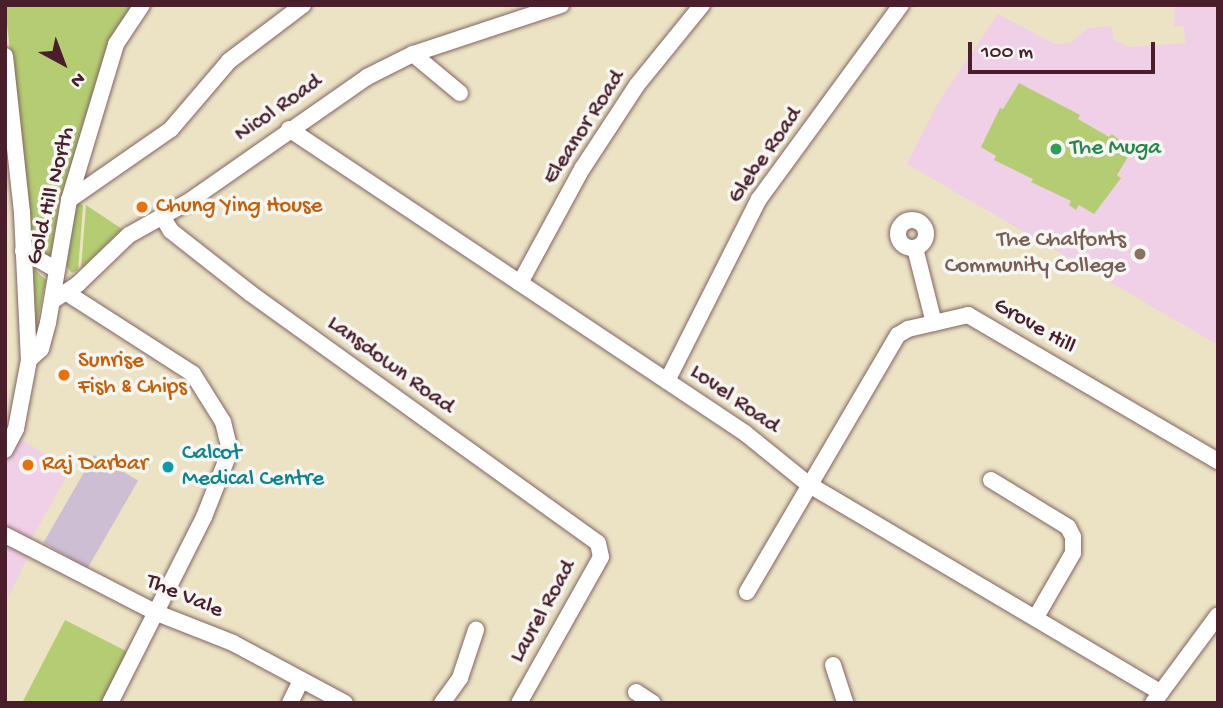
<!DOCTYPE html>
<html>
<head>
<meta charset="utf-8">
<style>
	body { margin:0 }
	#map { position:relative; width:1223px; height:708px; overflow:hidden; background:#ece3c5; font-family:"Gochi Hand",sans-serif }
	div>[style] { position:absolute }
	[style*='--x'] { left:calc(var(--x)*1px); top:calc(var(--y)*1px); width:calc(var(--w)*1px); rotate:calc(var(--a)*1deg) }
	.built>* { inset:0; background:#efd0e7 }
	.industrial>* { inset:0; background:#cdbed3; transform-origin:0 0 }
	.green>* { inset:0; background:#b4cd72 }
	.roads { filter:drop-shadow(0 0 2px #836461) drop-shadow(0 0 2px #836461) }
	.minor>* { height:16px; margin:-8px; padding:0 8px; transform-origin:8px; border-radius:8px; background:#fff }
	.minor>.ring { margin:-8px; padding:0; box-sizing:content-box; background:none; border:16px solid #fff; border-radius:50% }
	.dots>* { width:19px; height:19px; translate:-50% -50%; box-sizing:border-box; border:4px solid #f6f6f2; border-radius:50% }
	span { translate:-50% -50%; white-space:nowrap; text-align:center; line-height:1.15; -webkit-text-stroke:7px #f6f6f2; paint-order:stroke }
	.street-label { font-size:23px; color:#4a1f2b }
	.leisure-label { font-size:23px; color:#27864d }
	.left { translate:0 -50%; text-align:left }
	.food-label { font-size:23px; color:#c56008 }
	.education-label { font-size:23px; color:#785e54 }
	.right { translate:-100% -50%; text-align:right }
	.culture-label { font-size:23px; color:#0d838f }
	.frame { position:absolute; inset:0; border:7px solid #4a1f2b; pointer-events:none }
	.north { position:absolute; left:28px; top:28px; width:70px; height:70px; -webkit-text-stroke:5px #f6f6f2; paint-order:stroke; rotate:139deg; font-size:19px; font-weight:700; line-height:28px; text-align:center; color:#4a1f2b }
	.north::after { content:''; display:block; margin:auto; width:24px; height:32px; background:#4a1f2b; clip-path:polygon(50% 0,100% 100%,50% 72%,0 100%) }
	.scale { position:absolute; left:968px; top:42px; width:187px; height:32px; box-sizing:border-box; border:4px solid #4a1f2b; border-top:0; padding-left:9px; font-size:21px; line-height:24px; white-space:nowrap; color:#4a1f2b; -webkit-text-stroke:5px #f6f6f2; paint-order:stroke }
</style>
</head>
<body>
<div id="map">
	<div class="built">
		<i style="clip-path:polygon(1175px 5px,1218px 5px,1218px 345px,907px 164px,939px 101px,998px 14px,1055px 44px,1070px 43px,1088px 28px,1112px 26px,1113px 39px,1129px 47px,1185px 43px,1184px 26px,1174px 26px)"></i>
		<i style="clip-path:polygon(20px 439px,71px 469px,31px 540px,5px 528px,5px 467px)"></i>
		<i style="clip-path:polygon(5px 540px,30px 553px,5px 603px)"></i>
	</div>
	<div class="industrial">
		<i style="left:94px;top:455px;width:51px;height:101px;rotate:30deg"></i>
	</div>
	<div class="green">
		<i style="clip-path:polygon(5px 5px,136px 5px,50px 257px,41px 254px,30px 236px)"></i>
		<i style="clip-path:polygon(1019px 83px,1080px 115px,1078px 119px,1109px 137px,1112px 134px,1132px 150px,1117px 175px,1121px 178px,1094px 214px,1079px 205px,1076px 210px,1069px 205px,1071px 201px,1031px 182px,1033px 179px,994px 160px,996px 156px,981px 147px,1000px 108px,1003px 109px)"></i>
		<i style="clip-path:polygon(79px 202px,83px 206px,78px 270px,72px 273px,65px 265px,75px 206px)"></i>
		<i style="clip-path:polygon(86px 205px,122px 229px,81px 269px)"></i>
		<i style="clip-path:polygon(35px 270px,46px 280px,35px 332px,33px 273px)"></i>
		<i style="clip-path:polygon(65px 620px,130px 653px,105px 703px,22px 703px)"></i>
	</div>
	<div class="roads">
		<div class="minor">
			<i style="--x:413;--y:54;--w:61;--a:39.7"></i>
			<i style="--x:5;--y:56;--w:158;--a:83.8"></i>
			<i style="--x:22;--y:213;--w:147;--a:87.3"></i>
			<i style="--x:29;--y:360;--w:70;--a:100.7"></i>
			<i style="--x:16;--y:429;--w:24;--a:118"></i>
			<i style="--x:289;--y:129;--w:548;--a:33.69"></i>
			<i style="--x:745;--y:433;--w:81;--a:39"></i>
			<i style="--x:808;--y:484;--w:410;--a:30.6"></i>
			<i style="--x:69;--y:200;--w:124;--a:-34.8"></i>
			<i style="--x:171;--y:129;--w:89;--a:-49.5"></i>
			<i style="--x:229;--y:61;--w:93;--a:-37.1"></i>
			<i style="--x:163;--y:218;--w:15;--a:58"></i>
			<i style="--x:171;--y:231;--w:100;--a:38.1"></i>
			<i style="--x:250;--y:293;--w:428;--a:35.7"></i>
			<i style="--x:598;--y:543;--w:14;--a:78"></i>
			<i style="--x:601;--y:557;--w:167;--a:119.3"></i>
			<i class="ring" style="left:898px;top:220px;width:12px;height:12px"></i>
			<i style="--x:915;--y:248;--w:77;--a:75.8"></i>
			<i style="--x:23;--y:251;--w:38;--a:29"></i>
			<i style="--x:520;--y:283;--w:130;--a:-61.5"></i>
			<i style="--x:582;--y:169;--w:100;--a:-56.8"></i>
			<i style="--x:637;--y:85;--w:103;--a:-50.9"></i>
			<i style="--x:67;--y:293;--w:150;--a:32.7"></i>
			<i style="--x:193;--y:374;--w:57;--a:58"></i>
			<i style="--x:223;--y:422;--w:30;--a:76"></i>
			<i style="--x:230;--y:451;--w:71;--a:111.5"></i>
			<i style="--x:204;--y:517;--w:208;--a:116.8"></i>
			<i style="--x:52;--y:301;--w:31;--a:-33"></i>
			<i style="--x:78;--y:284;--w:71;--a:-43.9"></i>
			<i style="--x:129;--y:235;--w:68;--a:-29.2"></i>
			<i style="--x:188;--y:202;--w:218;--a:-34.9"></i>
			<i style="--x:367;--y:77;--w:51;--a:-26.6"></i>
			<i style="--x:413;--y:54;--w:156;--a:-18.3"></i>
			<i style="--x:29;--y:360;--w:16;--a:-43"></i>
			<i style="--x:41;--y:349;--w:27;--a:-75"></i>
			<i style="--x:48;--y:323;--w:125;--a:-80.3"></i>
			<i style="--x:69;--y:200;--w:163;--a:-73.2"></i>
			<i style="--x:116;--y:44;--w:47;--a:-56.3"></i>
			<i style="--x:667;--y:381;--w:204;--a:-63.2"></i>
			<i style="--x:759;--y:199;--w:240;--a:-53.8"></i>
			<i style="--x:991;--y:480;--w:90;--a:31.4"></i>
			<i style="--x:1068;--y:527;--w:11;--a:63"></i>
			<i style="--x:1073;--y:537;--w:16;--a:90"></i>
			<i style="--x:1073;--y:553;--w:74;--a:120"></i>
			<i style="--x:5;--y:535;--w:171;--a:27.2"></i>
			<i style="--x:157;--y:613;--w:82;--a:21.5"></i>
			<i style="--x:233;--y:643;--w:127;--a:28.2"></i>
			<i style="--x:747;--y:592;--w:298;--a:-59.6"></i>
			<i style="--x:898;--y:335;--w:12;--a:-31"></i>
			<i style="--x:908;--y:329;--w:62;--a:-13.1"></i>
			<i style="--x:968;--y:315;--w:290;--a:30.3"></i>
			<i style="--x:833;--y:665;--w:40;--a:72"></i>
			<i style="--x:636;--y:692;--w:20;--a:33"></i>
			<i style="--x:290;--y:703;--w:25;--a:-64"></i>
			<i style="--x:442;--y:703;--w:31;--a:-54"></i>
			<i style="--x:460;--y:678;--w:51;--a:-71.6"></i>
			<i style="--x:1153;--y:703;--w:109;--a:-53.5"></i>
		</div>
	</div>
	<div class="dots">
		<i style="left:1056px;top:149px;background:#2e9e5b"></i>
		<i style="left:142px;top:207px;background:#e8710a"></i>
		<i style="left:1140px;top:254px;background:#8d6e63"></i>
		<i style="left:64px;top:375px;background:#e8710a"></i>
		<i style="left:28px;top:465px;background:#e8710a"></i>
		<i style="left:168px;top:467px;background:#0f9aa8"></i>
	</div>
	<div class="street-label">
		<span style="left:279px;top:109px;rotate:-35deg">Nicol Road</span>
		<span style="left:585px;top:128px;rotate:-57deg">Eleanor Road</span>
		<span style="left:766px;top:156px;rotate:-55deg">Glebe Road</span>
		<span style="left:52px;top:196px;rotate:-76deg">Gold Hill North</span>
		<span style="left:1034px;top:327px;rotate:30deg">Grove Hill</span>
		<span style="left:390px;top:366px;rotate:36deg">Lansdown Road</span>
		<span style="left:734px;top:400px;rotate:35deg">Lovel Road</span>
		<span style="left:184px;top:597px;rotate:23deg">The Vale</span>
		<span style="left:544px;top:612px;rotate:-61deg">Laurel Road</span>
	</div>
	<div class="leisure-label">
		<span class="left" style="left:1070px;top:149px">The Muga</span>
	</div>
	<div class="food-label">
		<span class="left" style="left:156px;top:207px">Chung Ying House</span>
		<span class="left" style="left:78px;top:375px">Sunrise<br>Fish &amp; Chips</span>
		<span class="left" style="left:42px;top:465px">Raj Darbar</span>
	</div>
	<div class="education-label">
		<span class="right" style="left:1126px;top:254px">The Chalfonts<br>Community College</span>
	</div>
	<div class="culture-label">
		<span class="left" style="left:182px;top:467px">Calcot<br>Medical Centre</span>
	</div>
	<div class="frame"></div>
	<div class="north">N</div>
	<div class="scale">100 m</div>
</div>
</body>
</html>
